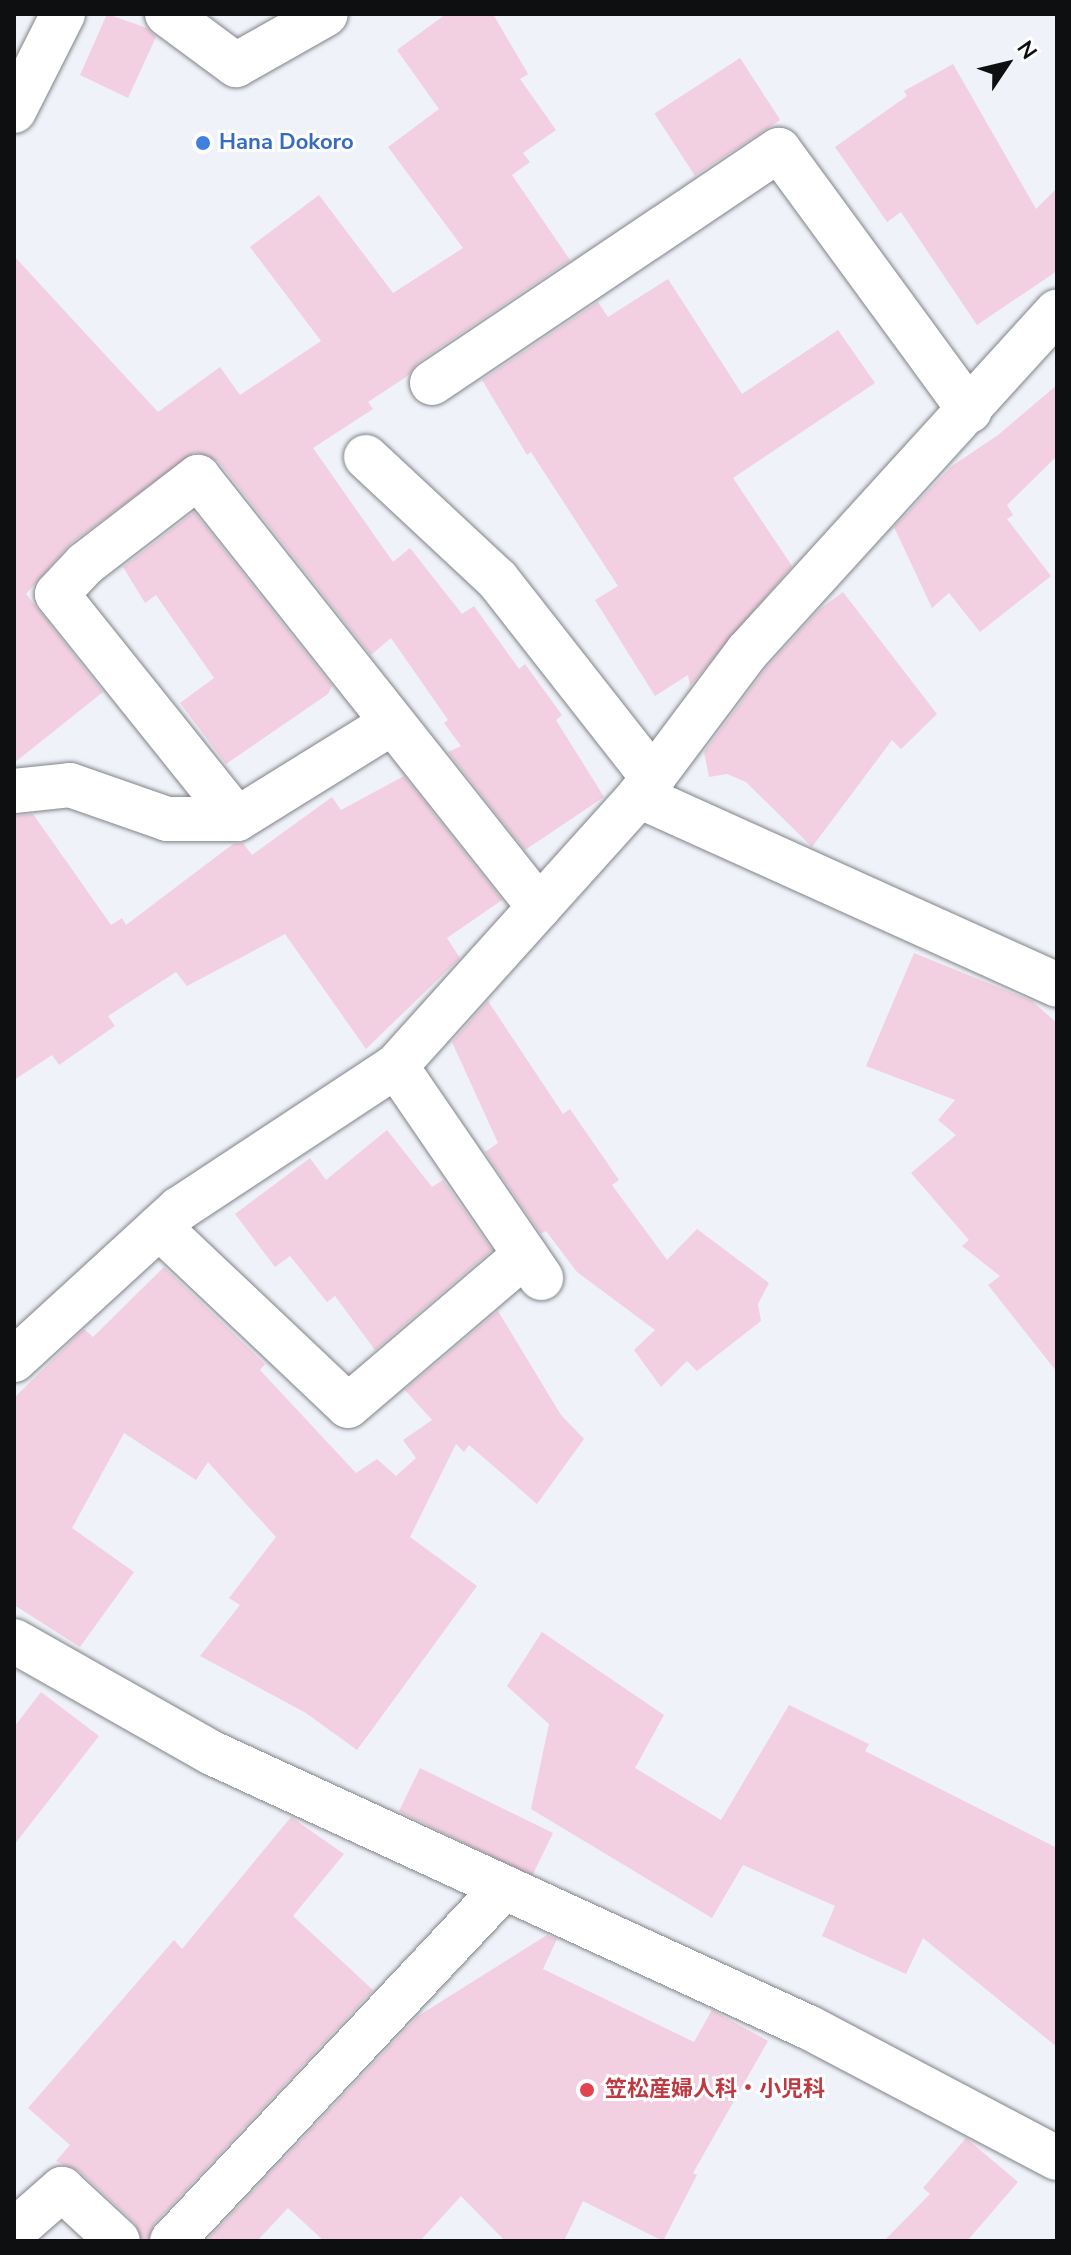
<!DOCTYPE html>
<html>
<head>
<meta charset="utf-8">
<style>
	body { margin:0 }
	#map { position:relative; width:1071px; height:2255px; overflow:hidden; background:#eff2f8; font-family:"Nunito Sans","Noto Sans JP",sans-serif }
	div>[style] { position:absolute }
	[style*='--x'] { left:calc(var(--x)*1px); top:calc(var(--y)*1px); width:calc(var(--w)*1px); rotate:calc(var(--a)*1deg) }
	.building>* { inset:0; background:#f2d0e1; transform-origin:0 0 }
	.roads { filter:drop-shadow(0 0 2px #818389) drop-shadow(0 0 2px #818389) }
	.minor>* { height:44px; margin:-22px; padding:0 22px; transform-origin:22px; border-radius:22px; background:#fff }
	.tertiary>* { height:44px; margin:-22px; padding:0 22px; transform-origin:22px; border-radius:22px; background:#fff }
	.dots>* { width:22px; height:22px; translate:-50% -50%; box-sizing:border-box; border:4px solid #fff; border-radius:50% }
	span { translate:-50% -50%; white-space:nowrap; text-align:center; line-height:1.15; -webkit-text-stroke:6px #fff; paint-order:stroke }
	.shop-label { font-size:22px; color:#366cbe; font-weight:700 }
	.left { translate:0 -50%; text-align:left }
	.health-label { font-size:22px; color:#be3a42; font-weight:700 }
	.frame { position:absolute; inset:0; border:16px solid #0e0f11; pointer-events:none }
	.north { position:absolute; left:967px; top:24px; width:80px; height:80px; -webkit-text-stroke:6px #fff; paint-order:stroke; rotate:55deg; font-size:22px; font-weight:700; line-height:32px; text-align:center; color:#0e0f11 }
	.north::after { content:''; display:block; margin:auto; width:28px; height:36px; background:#0e0f11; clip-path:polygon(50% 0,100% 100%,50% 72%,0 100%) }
</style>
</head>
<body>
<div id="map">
	<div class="building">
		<i style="clip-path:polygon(107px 14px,147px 28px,156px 37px,128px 98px,80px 75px)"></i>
		<i style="clip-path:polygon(446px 14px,493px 14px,528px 74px,520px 79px,556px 130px,523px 153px,530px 162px,512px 175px,570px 260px,418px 362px,409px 375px,368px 402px,373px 409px,313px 448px,393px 562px,410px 548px,462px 614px,474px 606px,519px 669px,525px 664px,562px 715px,556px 720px,604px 797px,525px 850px,448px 752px,461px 746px,444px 723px,448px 720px,391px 638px,371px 655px,218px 461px,195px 452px,70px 544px,26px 594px,103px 692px,14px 763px,14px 256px,158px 412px,220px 367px,240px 395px,321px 341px,250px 247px,319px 195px,393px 293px,463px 248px,388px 147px,439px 109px,397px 50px)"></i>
		<i style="left:740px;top:58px;width:74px;height:102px;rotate:57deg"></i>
		<i style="clip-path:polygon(953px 64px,1036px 209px,1057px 188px,1057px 271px,977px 325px,901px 212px,887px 222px,835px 147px,907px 96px,904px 91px)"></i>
		<i style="clip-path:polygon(668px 279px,742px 394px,838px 330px,875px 383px,733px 478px,792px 566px,690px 686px,688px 675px,655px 696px,595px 600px,618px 586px,531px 452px,527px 455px,482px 380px,598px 302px,608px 317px)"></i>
		<i style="clip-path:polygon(1057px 385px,1057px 456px,1007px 505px,1013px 515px,1007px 519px,1051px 576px,980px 632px,949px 593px,932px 608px,894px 527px,952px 466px,998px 435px)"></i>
		<i style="clip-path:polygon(194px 512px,332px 686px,328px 694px,226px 764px,180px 703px,214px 678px,156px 595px,145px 603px,123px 567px)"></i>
		<i style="clip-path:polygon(843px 592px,937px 714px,901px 749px,892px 740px,812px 847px,746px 782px,727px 774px,709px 777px,704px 752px,767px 667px,820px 609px)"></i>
		<i style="clip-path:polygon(404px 776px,502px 900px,447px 938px,460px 958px,366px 1049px,285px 934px,187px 986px,176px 972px,108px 1016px,115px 1026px,59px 1065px,52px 1055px,14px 1080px,14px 816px,33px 814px,111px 925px,122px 918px,126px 925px,233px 844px,243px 843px,252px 855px,332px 797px,341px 810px)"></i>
		<i style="clip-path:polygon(914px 953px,1032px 1001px,1057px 1023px,1057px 1372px,988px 1285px,1000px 1276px,962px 1246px,969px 1240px,911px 1173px,956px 1135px,938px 1120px,955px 1100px,866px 1066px)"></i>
		<i style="clip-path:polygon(488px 1001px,563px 1114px,570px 1109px,619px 1180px,612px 1185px,667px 1260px,697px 1229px,769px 1283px,758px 1304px,761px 1321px,697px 1371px,687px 1361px,661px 1387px,634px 1350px,655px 1330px,577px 1272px,546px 1231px,541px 1234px,485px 1152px,498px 1143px,452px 1042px)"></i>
		<i style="clip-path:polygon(387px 1130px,432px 1187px,443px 1180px,492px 1250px,375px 1350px,335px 1296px,327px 1302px,290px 1256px,275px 1267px,235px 1214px,310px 1158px,326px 1180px)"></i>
		<i style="clip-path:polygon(164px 1267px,265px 1364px,260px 1370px,356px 1473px,377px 1459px,396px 1476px,416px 1458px,403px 1440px,432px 1420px,405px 1390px,498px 1311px,561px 1415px,584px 1439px,537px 1504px,469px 1445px,464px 1452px,456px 1444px,410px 1537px,477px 1586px,357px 1750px,306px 1713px,200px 1656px,240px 1605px,229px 1598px,276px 1537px,208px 1462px,196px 1480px,124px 1433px,72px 1528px,134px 1572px,80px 1647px,14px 1605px,14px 1398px,84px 1329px,93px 1337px)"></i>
		<i style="clip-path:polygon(542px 1632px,664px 1715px,635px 1768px,721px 1820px,789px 1705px,869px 1744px,865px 1751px,1057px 1848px,1057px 2047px,923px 1938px,906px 1974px,822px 1936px,835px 1906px,743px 1865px,712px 1918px,531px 1809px,549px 1724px,507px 1686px)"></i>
		<i style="clip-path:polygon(41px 1692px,99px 1736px,14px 1845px,14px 1727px)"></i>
		<i style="left:420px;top:1768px;width:148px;height:48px;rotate:26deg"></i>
		<i style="clip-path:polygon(291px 1817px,344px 1854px,293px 1916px,373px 1990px,154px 2224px,148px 2241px,142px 2241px,135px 2223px,79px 2171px,56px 2161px,70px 2145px,28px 2108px,174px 1940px,182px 1949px)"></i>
		<i style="clip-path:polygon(547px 1935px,557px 1939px,543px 1969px,694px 2042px,712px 2010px,768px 2041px,693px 2173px,697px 2175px,663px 2241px,583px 2201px,564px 2241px,505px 2241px,461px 2196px,420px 2241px,324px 2241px,288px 2208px,257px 2241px,206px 2241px,418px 2016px)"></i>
		<i style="clip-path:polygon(966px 2138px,1018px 2182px,967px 2241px,884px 2241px,930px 2194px,923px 2188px)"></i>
	</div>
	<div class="roads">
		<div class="minor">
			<i style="--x:167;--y:14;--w:86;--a:36.5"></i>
			<i style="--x:236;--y:65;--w:103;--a:-29.5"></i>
			<i style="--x:432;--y:383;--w:418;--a:-33.9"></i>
			<i style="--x:779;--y:150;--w:323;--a:53.8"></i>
			<i style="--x:366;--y:457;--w:179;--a:43"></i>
			<i style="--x:497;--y:579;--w:253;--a:51.9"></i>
			<i style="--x:392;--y:723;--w:182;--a:148.2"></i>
			<i style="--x:237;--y:819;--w:288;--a:-128.7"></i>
			<i style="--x:57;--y:594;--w:41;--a:-47"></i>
			<i style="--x:85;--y:564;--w:143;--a:-37.6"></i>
			<i style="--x:198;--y:477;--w:549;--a:51.58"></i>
			<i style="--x:14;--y:791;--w:56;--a:-6.1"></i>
			<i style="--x:70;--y:785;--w:103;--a:19.3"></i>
			<i style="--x:167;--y:819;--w:70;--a:0"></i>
			<i style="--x:639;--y:796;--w:459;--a:24.3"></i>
			<i style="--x:396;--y:1066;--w:257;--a:55.6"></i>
			<i style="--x:159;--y:1227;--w:260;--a:43.4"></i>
			<i style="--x:348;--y:1406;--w:233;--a:-40.5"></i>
			<i style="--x:14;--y:1360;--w:224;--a:-42.5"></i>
			<i style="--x:179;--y:1209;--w:260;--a:-33.4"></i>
			<i style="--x:396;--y:1066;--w:363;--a:-48"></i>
			<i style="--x:639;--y:796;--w:181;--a:-53.1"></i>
			<i style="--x:748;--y:651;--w:459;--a:-47.7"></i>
			<i style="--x:14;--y:1641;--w:227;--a:29.5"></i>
			<i style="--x:212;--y:1753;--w:658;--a:24.7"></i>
			<i style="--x:810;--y:2028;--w:279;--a:27.8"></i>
			<i style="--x:14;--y:2231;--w:64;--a:-41.2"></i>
			<i style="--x:62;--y:2189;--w:76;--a:42.9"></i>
			<i style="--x:172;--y:2241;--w:485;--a:-46.8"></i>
		</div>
		<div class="tertiary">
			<i style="--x:14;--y:111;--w:109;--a:-63.2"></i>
		</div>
	</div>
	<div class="dots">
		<i style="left:203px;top:143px;background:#3f7fe0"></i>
		<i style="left:587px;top:2090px;background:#e0444e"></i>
	</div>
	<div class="shop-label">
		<span class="left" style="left:219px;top:143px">Hana Dokoro</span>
	</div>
	<div class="health-label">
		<span class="left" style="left:605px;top:2090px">笠松産婦人科・小児科</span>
	</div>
	<div class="frame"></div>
	<div class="north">N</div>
</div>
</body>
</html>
